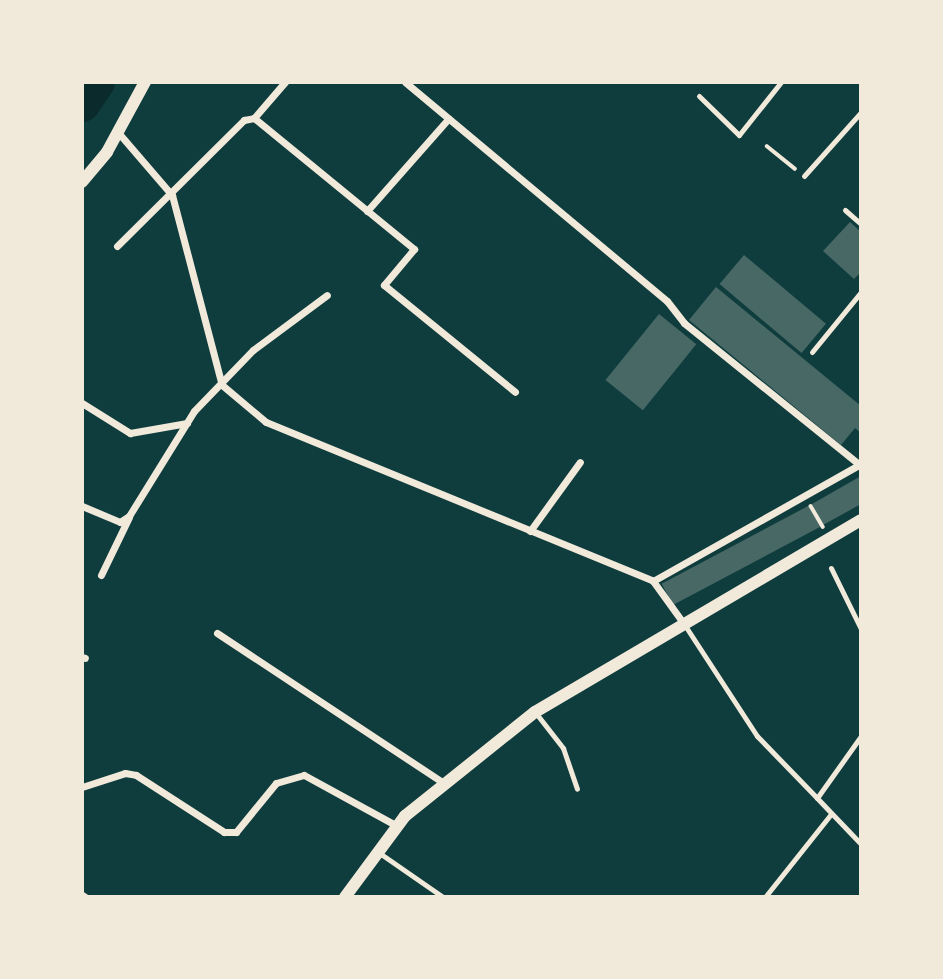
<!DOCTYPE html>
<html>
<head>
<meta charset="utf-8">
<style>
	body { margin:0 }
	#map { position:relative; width:943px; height:979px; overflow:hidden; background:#0f3d3e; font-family:Overpass,sans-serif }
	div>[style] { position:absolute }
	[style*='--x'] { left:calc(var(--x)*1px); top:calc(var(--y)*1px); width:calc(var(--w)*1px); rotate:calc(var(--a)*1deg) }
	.river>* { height:35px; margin:-17.5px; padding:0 17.5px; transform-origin:17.5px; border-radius:17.5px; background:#0a2a2b }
	.building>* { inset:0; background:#486865; transform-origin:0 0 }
	.path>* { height:3.5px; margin:-1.75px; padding:0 1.75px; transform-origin:1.75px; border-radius:1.75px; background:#f1e9da }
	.service>* { height:5px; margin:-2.5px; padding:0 2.5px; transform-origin:2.5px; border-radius:2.5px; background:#f1e9da }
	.minor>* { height:7px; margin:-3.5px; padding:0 3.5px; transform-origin:3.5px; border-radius:3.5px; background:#f1e9da }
	.tertiary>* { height:12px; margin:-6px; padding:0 6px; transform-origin:6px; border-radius:6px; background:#f1e9da }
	span { translate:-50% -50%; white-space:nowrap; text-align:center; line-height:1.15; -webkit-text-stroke:7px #f1e9da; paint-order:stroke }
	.frame { position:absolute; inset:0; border:84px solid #f1e9da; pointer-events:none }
</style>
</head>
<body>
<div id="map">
	<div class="river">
		<i style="--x:82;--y:104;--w:27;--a:-56"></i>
	</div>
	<div class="building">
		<i style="clip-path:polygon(850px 222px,861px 232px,861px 272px,854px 279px,823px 251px)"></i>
		<i style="left:744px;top:255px;width:107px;height:38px;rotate:40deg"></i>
		<i style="clip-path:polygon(716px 287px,861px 406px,861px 433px,855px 428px,841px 445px,689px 320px)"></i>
		<i style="left:659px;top:314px;width:48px;height:85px;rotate:39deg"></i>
		<i style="clip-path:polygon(861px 476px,861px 504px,823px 525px,812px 504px)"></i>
		<i style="left:810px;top:505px;width:24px;height:168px;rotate:62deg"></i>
	</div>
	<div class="path">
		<i style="--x:767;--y:146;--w:36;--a:39"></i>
		<i style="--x:811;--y:506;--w:24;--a:60"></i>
	</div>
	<div class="service">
		<i style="--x:699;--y:96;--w:56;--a:44.3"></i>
		<i style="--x:739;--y:135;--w:68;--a:-51.6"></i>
		<i style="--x:804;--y:176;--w:86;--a:-48.3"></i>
		<i style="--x:845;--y:210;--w:21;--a:41"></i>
		<i style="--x:812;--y:352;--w:77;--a:-50.8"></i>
		<i style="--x:831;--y:568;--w:68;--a:63.8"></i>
		<i style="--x:684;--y:624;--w:134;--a:56.9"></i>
		<i style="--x:757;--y:736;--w:86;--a:45.9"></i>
		<i style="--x:535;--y:712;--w:46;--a:52.1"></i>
		<i style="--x:563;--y:748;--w:43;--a:71.1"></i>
		<i style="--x:861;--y:736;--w:76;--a:125.4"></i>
		<i style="--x:817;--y:798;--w:64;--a:46.3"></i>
		<i style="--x:378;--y:852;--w:79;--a:34.7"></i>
		<i style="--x:765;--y:897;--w:106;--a:-51.5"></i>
	</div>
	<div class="minor">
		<i style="--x:405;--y:82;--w:341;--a:39.9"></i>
		<i style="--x:667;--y:301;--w:28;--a:52"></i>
		<i style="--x:684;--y:323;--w:226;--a:38.9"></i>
		<i style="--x:254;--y:118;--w:207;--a:39.3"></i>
		<i style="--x:414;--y:249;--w:47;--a:129.8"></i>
		<i style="--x:384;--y:285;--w:169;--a:39.2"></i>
		<i style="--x:116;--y:130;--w:86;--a:49.3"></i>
		<i style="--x:172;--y:195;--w:196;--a:75.3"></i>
		<i style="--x:222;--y:385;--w:57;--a:40.1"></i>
		<i style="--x:266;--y:422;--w:418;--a:22.3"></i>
		<i style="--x:367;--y:211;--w:123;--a:-48.6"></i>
		<i style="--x:117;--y:246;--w:179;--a:-44.8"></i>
		<i style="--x:244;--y:120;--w:10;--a:-11"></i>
		<i style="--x:254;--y:118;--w:48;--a:-49.3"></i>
		<i style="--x:82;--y:403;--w:57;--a:32"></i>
		<i style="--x:130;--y:433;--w:58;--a:-10"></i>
		<i style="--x:82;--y:506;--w:41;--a:22.8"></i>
		<i style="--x:120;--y:522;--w:11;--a:-34"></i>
		<i style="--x:129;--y:516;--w:123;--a:-58.2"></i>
		<i style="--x:194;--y:411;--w:85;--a:-46"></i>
		<i style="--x:253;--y:350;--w:92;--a:-36.6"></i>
		<i style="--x:530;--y:531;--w:85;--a:-54.1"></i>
		<i style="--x:101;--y:575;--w:64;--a:-64.2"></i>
		<i style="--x:653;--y:581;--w:239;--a:-29.4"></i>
		<i style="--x:653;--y:581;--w:53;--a:54.2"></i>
		<i style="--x:217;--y:633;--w:273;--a:33.5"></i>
		<i style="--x:82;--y:657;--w:3;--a:18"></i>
		<i style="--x:82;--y:787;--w:45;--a:-18"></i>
		<i style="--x:125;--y:773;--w:11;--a:10"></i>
		<i style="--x:136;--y:775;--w:105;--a:32.9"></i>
		<i style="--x:224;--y:832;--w:12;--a:0"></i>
		<i style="--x:236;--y:832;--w:63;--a:-50.8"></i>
		<i style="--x:276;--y:783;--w:29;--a:-16"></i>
		<i style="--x:304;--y:775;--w:106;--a:28.7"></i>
		<i style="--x:82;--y:895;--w:4;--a:34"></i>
	</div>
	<div class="tertiary">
		<i style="--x:82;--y:182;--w:39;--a:-50"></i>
		<i style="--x:107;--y:152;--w:80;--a:-61.5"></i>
		<i style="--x:345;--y:897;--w:101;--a:-53.5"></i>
		<i style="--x:405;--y:816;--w:166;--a:-38.7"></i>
		<i style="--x:535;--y:712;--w:378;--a:-30.5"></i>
	</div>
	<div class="frame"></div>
</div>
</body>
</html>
